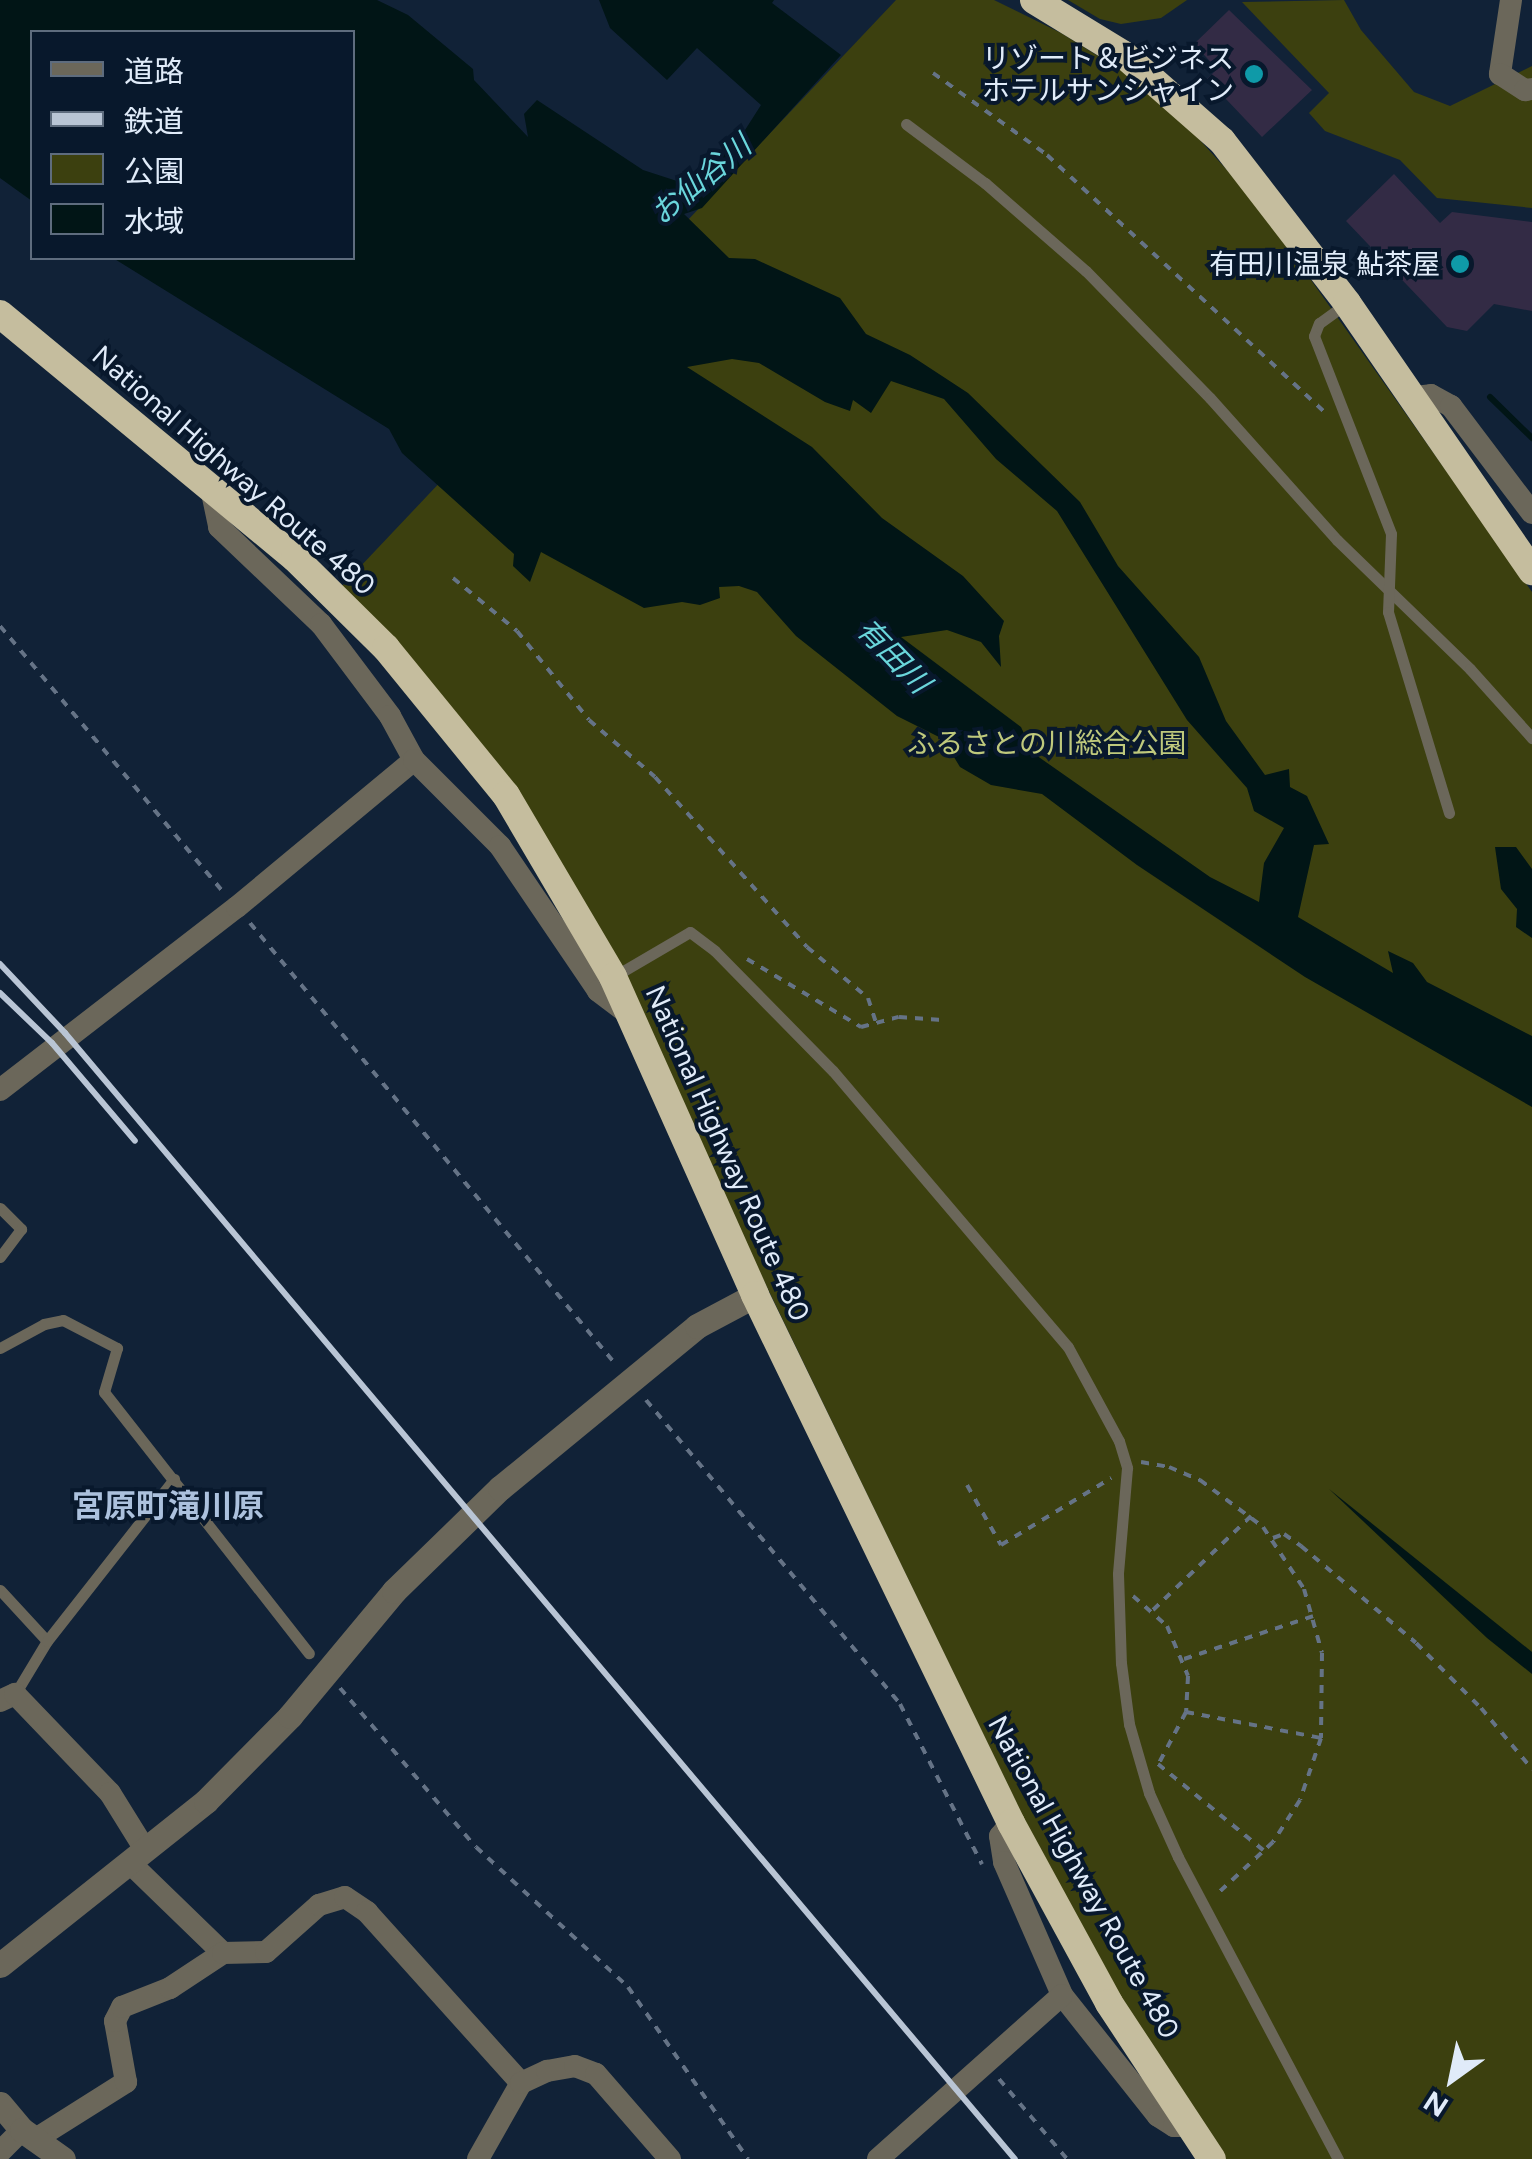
<!DOCTYPE html>
<html>
<head>
<meta charset="utf-8">
<style>
	body { margin:0 }
	#map { position:relative; width:1532px; height:2159px; overflow:hidden; background:#112237; font-family:Figtree,"Noto Sans JP",sans-serif }
	div>[style] { position:absolute }
	[style*='--x'] { left:calc(var(--x)*1px); top:calc(var(--y)*1px); width:calc(var(--w)*1px); rotate:calc(var(--a)*1deg) }
	.green>* { inset:0; background:#3c400f }
	.water>* { inset:0; background:#011516 }
	.stream>* { height:6px; margin:-3px; padding:0 3px; transform-origin:3px; border-radius:3px; background:#011516 }
	.building>* { inset:0; background:#332b45 }
	.path>* { height:4px; margin-top:-2px; transform-origin:0; background:repeating-linear-gradient(90deg,#657386 0 8px,transparent 0 16px) }
	.service>* { height:11px; margin:-5.5px; padding:0 5.5px; transform-origin:5.5px; border-radius:5.5px; background:#6b675a }
	.minor>* { height:22px; margin:-11px; padding:0 11px; transform-origin:11px; border-radius:11px; background:#6b675a }
	.tertiary>* { height:25px; margin:-12.5px; padding:0 12.5px; transform-origin:12.5px; border-radius:12.5px; background:#6b675a }
	.trunk>* { height:28px; margin:-14px; padding:0 14px; transform-origin:14px; border-radius:14px; background:#c5bd9e }
	.rail>* { height:6px; margin:-3px; padding:0 3px; transform-origin:3px; border-radius:3px; background:#b9c5d5 }
	.dots>* { width:28px; height:28px; translate:-50% -50%; box-sizing:border-box; border:5px solid #08182c; border-radius:50% }
	span { translate:-50% -50%; white-space:nowrap; text-align:center; line-height:1.15; -webkit-text-stroke:8px #08182c; paint-order:stroke }
	.poi-label { font-size:28px; color:#e0ebf9 }
	.right { translate:-100% -50%; text-align:right }
	.street-label { font-size:28px; color:#e0ebf9 }
	.park-label { font-size:28px; color:#bfc97c }
	.water-label { font-size:30px; color:#6ad6dc; font-style:italic }
	.quarter-label { font-size:32px; color:#acc1dd; font-weight:700 }
	.legend { position:absolute; left:30px; top:30px; width:325px; height:230px; box-sizing:border-box; background:#08182c; border:2px solid #5e6c7e; margin:0; padding:12px 18px; list-style:none; font-size:30px; color:#e0ebf9 }
	.legend li { display:flex; align-items:center; gap:20px; height:50px }
	.legend b { width:50px; border:2px solid #5e6c7e }
	.north { position:absolute; left:1402px; top:2029px; width:100px; height:100px; -webkit-text-stroke:8px #08182c; paint-order:stroke; rotate:213deg; font-size:28px; font-weight:700; line-height:40px; text-align:center; color:#e0ebf9 }
	.north::after { content:''; display:block; margin:auto; width:35px; height:45px; background:#e0ebf9; clip-path:polygon(50% 0,100% 100%,50% 72%,0 100%) }
</style>
</head>
<body>
<div id="map">
	<div class="green">
		<i style="clip-path:polygon(896px 0,994px 0,1061px 33px,1132px 77px,1188px 127px,1255px 201px,1532px 592px,1532px 2159px,1226px 2159px,1146px 2042px,1068px 1910px,576px 892px,341px 587px)"></i>
		<i style="clip-path:polygon(1068px 0,1187px 0,1161px 18px,1121px 24px,1100px 19px)"></i>
		<i style="clip-path:polygon(1344px 0,1361px 30px,1414px 92px,1450px 106px,1532px 66px,1532px 208px,1437px 198px,1400px 160px,1325px 131px,1309px 113px,1329px 93px,1242px 2px)"></i>
	</div>
	<div class="water">
		<i style="clip-path:polygon(evenodd,0 0,377px 0,408px 15px,473px 69px,474px 80px,528px 137px,524px 114px,537px 100px,643px 170px,680px 182px,738px 141px,761px 105px,697px 48px,667px 80px,610px 28px,599px 0,774px 0,772px 3px,841px 55px,702px 208px,684px 214px,729px 258px,755px 259px,840px 298px,866px 334px,910px 355px,968px 393px,1080px 502px,1118px 566px,1199px 657px,1226px 721px,1265px 775px,1289px 769px,1290px 787px,1307px 796px,1329px 844px,1314px 845px,1298px 917px,1393px 973px,1388px 951px,1413px 963px,1427px 982px,1532px 1036px,1532px 1107px,1305px 977px,1137px 865px,1042px 794px,991px 785px,960px 767px,943px 739px,897px 716px,796px 636px,757px 592px,739px 586px,719px 587px,720px 598px,700px 605px,682px 602px,644px 608px,541px 552px,530px 582px,513px 566px,514px 554px,402px 453px,389px 429px,113px 258px,352px 258px,352px 32px,32px 32px,32px 201px,0 178px,0 0,732px 359px,759px 363px,825px 402px,850px 411px,853px 400px,871px 413px,891px 381px,944px 399px,996px 459px,1057px 511px,1187px 720px,1247px 788px,1254px 811px,1284px 828px,1264px 863px,1259px 902px,1210px 877px,1033px 753px,1021px 727px,901px 637px,947px 630px,981px 642px,1001px 667px,999px 636px,1004px 621px,963px 576px,882px 518px,812px 447px,687px 367px,732px 359px)"></i>
		<i style="clip-path:polygon(1495px 847px,1516px 847px,1532px 869px,1532px 938px,1516px 927px,1517px 909px,1501px 889px)"></i>
		<i style="clip-path:polygon(1329px 1489px,1532px 1652px,1532px 1674px,1487px 1638px)"></i>
	</div>
	<div class="stream">
		<i style="--x:1490;--y:397;--w:59;--a:44.3"></i>
	</div>
	<div class="building">
		<i style="clip-path:polygon(1229px 10px,1312px 90px,1262px 137px,1207px 79px,1217px 69px,1194px 44px)"></i>
		<i style="clip-path:polygon(1394px 174px,1440px 223px,1452px 212px,1532px 222px,1532px 311px,1494px 304px,1467px 331px,1447px 327px,1346px 221px)"></i>
	</div>
	<div class="path">
		<i style="--x:933;--y:73;--w:140;--a:35.7"></i>
		<i style="--x:1047;--y:155;--w:380;--a:42.8"></i>
		<i style="--x:453;--y:578;--w:83;--a:39.6"></i>
		<i style="--x:517;--y:631;--w:114;--a:51"></i>
		<i style="--x:589;--y:720;--w:87;--a:40.8"></i>
		<i style="--x:655;--y:777;--w:228;--a:48.2"></i>
		<i style="--x:807;--y:947;--w:80;--a:39.9"></i>
		<i style="--x:868;--y:998;--w:26;--a:72"></i>
		<i style="--x:0;--y:626;--w:349;--a:50"></i>
		<i style="--x:250;--y:923;--w:575;--a:50.36"></i>
		<i style="--x:747;--y:959;--w:133;--a:30.8"></i>
		<i style="--x:861;--y:1027;--w:39;--a:-15"></i>
		<i style="--x:899;--y:1017;--w:43;--a:4"></i>
		<i style="--x:646;--y:1400;--w:396;--a:50.1"></i>
		<i style="--x:900;--y:1704;--w:180;--a:62.9"></i>
		<i style="--x:1141;--y:1462;--w:28;--a:10"></i>
		<i style="--x:1169;--y:1467;--w:34;--a:23"></i>
		<i style="--x:1200;--y:1480;--w:79;--a:36.7"></i>
		<i style="--x:1263;--y:1527;--w:74;--a:56.5"></i>
		<i style="--x:1304;--y:1589;--w:66;--a:74.3"></i>
		<i style="--x:1322;--y:1653;--w:85;--a:90.7"></i>
		<i style="--x:1321;--y:1738;--w:65;--a:108.7"></i>
		<i style="--x:1300;--y:1800;--w:50;--a:122.7"></i>
		<i style="--x:1273;--y:1842;--w:76;--a:137.1"></i>
		<i style="--x:967;--y:1485;--w:69;--a:60.5"></i>
		<i style="--x:1001;--y:1545;--w:129;--a:-31.3"></i>
		<i style="--x:1273;--y:1538;--w:12;--a:-20"></i>
		<i style="--x:1284;--y:1534;--w:21;--a:35"></i>
		<i style="--x:1301;--y:1546;--w:150;--a:40.1"></i>
		<i style="--x:1416;--y:1643;--w:92;--a:45"></i>
		<i style="--x:1481;--y:1708;--w:80;--a:50.1"></i>
		<i style="--x:1133;--y:1596;--w:45;--a:41.4"></i>
		<i style="--x:1167;--y:1626;--w:54;--a:67.2"></i>
		<i style="--x:1188;--y:1676;--w:36;--a:93"></i>
		<i style="--x:1186;--y:1712;--w:58;--a:117.9"></i>
		<i style="--x:1153;--y:1610;--w:136;--a:-43.8"></i>
		<i style="--x:1184;--y:1659;--w:136;--a:-18.4"></i>
		<i style="--x:340;--y:1688;--w:209;--a:49.5"></i>
		<i style="--x:476;--y:1847;--w:207;--a:42.6"></i>
		<i style="--x:628;--y:1987;--w:210;--a:55.1"></i>
		<i style="--x:1186;--y:1712;--w:137;--a:10.9"></i>
		<i style="--x:1158;--y:1764;--w:136;--a:39.3"></i>
		<i style="--x:999;--y:2079;--w:105;--a:49.6"></i>
	</div>
	<div class="service">
		<i style="--x:906;--y:124;--w:99;--a:36.8"></i>
		<i style="--x:985;--y:183;--w:134;--a:41.1"></i>
		<i style="--x:1086;--y:271;--w:177;--a:45.7"></i>
		<i style="--x:1210;--y:398;--w:191;--a:48.2"></i>
		<i style="--x:1337;--y:540;--w:185;--a:44.1"></i>
		<i style="--x:1470;--y:669;--w:93;--a:48.1"></i>
		<i style="--x:1347;--y:303;--w:34;--a:144"></i>
		<i style="--x:1319;--y:323;--w:14;--a:111"></i>
		<i style="--x:1314;--y:336;--w:212;--a:68.7"></i>
		<i style="--x:1391;--y:534;--w:78;--a:92.2"></i>
		<i style="--x:1388;--y:612;--w:210;--a:73.1"></i>
		<i style="--x:613;--y:977;--w:89;--a:-30.3"></i>
		<i style="--x:690;--y:932;--w:31;--a:37"></i>
		<i style="--x:715;--y:951;--w:168;--a:45.5"></i>
		<i style="--x:833;--y:1071;--w:362;--a:49.6"></i>
		<i style="--x:1068;--y:1347;--w:107;--a:61.5"></i>
		<i style="--x:1119;--y:1441;--w:28;--a:73"></i>
		<i style="--x:1127;--y:1468;--w:106;--a:94.9"></i>
		<i style="--x:1118;--y:1574;--w:89;--a:88.1"></i>
		<i style="--x:1121;--y:1663;--w:62;--a:82.5"></i>
		<i style="--x:1129;--y:1724;--w:72;--a:73.8"></i>
		<i style="--x:1149;--y:1793;--w:70;--a:65.6"></i>
		<i style="--x:1178;--y:1857;--w:342;--a:62.1"></i>
		<i style="--x:0;--y:1208;--w:30;--a:45"></i>
		<i style="--x:21;--y:1229;--w:35;--a:127"></i>
		<i style="--x:0;--y:1348;--w:50;--a:-28.6"></i>
		<i style="--x:44;--y:1324;--w:19;--a:-12"></i>
		<i style="--x:63;--y:1320;--w:61;--a:27.4"></i>
		<i style="--x:117;--y:1348;--w:46;--a:106.5"></i>
		<i style="--x:104;--y:1392;--w:332;--a:51.9"></i>
		<i style="--x:0;--y:1590;--w:69;--a:47.3"></i>
		<i style="--x:15;--y:1694;--w:62;--a:-58.9"></i>
		<i style="--x:47;--y:1641;--w:206;--a:-51.9"></i>
	</div>
	<div class="minor">
		<i style="--x:1511;--y:0;--w:75;--a:98.5"></i>
		<i style="--x:1500;--y:74;--w:30;--a:33"></i>
		<i style="--x:1525;--y:90;--w:7;--a:-8"></i>
		<i style="--x:1415;--y:397;--w:16;--a:-7"></i>
		<i style="--x:1431;--y:395;--w:23;--a:29"></i>
		<i style="--x:1451;--y:406;--w:134;--a:52.9"></i>
		<i style="--x:211;--y:488;--w:40;--a:78"></i>
		<i style="--x:219;--y:527;--w:141;--a:43.6"></i>
		<i style="--x:321;--y:624;--w:115;--a:53.1"></i>
		<i style="--x:390;--y:716;--w:50;--a:61.4"></i>
		<i style="--x:0;--y:1090;--w:299;--a:-37.7"></i>
		<i style="--x:237;--y:907;--w:230;--a:-39.7"></i>
		<i style="--x:414;--y:760;--w:122;--a:45"></i>
		<i style="--x:500;--y:846;--w:175;--a:55.9"></i>
		<i style="--x:598;--y:991;--w:40;--a:37"></i>
		<i style="--x:0;--y:1701;--w:17;--a:-25"></i>
		<i style="--x:15;--y:1694;--w:137;--a:46.2"></i>
		<i style="--x:110;--y:1793;--w:68;--a:58.2"></i>
		<i style="--x:1011;--y:1823;--w:17;--a:130"></i>
		<i style="--x:1000;--y:1836;--w:26;--a:81"></i>
		<i style="--x:1004;--y:1862;--w:145;--a:66.4"></i>
		<i style="--x:1062;--y:1995;--w:154;--a:51.6"></i>
		<i style="--x:1158;--y:2116;--w:19;--a:32"></i>
		<i style="--x:1174;--y:2126;--w:15;--a:0"></i>
		<i style="--x:130;--y:1863;--w:129;--a:44.1"></i>
		<i style="--x:34;--y:2140;--w:109;--a:-32.2"></i>
		<i style="--x:126;--y:2082;--w:62;--a:-100.2"></i>
		<i style="--x:115;--y:2021;--w:16;--a:-63"></i>
		<i style="--x:122;--y:2007;--w:52;--a:-21.6"></i>
		<i style="--x:170;--y:1988;--w:64;--a:-33.4"></i>
		<i style="--x:223;--y:1953;--w:43;--a:-1.3"></i>
		<i style="--x:266;--y:1952;--w:71;--a:-41.6"></i>
		<i style="--x:319;--y:1905;--w:27;--a:-17"></i>
		<i style="--x:345;--y:1897;--w:27;--a:34"></i>
		<i style="--x:367;--y:1912;--w:230;--a:48"></i>
		<i style="--x:0;--y:2152;--w:31;--a:-45"></i>
		<i style="--x:478;--y:2159;--w:87;--a:-60.5"></i>
		<i style="--x:521;--y:2083;--w:29;--a:-25"></i>
		<i style="--x:547;--y:2071;--w:28;--a:-10"></i>
		<i style="--x:575;--y:2066;--w:22;--a:21"></i>
		<i style="--x:596;--y:2074;--w:113;--a:49"></i>
		<i style="--x:878;--y:2159;--w:246;--a:-41.7"></i>
	</div>
	<div class="tertiary">
		<i style="--x:0;--y:1965;--w:263;--a:-38.5"></i>
		<i style="--x:206;--y:1801;--w:120;--a:-45.3"></i>
		<i style="--x:290;--y:1716;--w:163;--a:-50.2"></i>
		<i style="--x:394;--y:1591;--w:148;--a:-44.2"></i>
		<i style="--x:500;--y:1488;--w:255;--a:-39.4"></i>
		<i style="--x:697;--y:1326;--w:66;--a:-28.1"></i>
		<i style="--x:0;--y:2104;--w:34;--a:50"></i>
		<i style="--x:22;--y:2130;--w:50;--a:35.3"></i>
	</div>
	<div class="trunk">
		<i style="--x:1034;--y:0;--w:105;--a:31.4"></i>
		<i style="--x:1124;--y:55;--w:130;--a:41.3"></i>
		<i style="--x:1222;--y:141;--w:205;--a:52.3"></i>
		<i style="--x:1347;--y:303;--w:326;--a:55.4"></i>
		<i style="--x:0;--y:314;--w:383;--a:39.6"></i>
		<i style="--x:295;--y:558;--w:128;--a:44.7"></i>
		<i style="--x:386;--y:648;--w:190;--a:50.8"></i>
		<i style="--x:506;--y:795;--w:211;--a:59.5"></i>
		<i style="--x:613;--y:977;--w:348;--a:65.9"></i>
		<i style="--x:755;--y:1295;--w:587;--a:64.13"></i>
		<i style="--x:1011;--y:1823;--w:205;--a:61.4"></i>
		<i style="--x:1109;--y:2003;--w:187;--a:56.6"></i>
	</div>
	<div class="rail">
		<i style="--x:0;--y:964;--w:95;--a:46.7"></i>
		<i style="--x:65;--y:1033;--w:1473;--a:49.85"></i>
		<i style="--x:0;--y:993;--w:72;--a:43.9"></i>
		<i style="--x:52;--y:1043;--w:128;--a:49.7"></i>
	</div>
	<div class="dots">
		<i style="left:1254px;top:74px;background:#0f9aa8"></i>
		<i style="left:1460px;top:264px;background:#0f9aa8"></i>
	</div>
	<div class="poi-label">
		<span class="right" style="left:1234px;top:74px">リゾート＆ビジネス<br>ホテルサンシャイン</span>
		<span class="right" style="left:1440px;top:264px">有田川温泉 鮎茶屋</span>
	</div>
	<div class="street-label">
		<span style="left:234px;top:470px;rotate:41deg">National Highway Route 480</span>
		<span style="left:728px;top:1153px;rotate:66deg">National Highway Route 480</span>
		<span style="left:1084px;top:1877px;rotate:61deg">National Highway Route 480</span>
	</div>
	<div class="park-label">
		<span style="left:1047px;top:743px">ふるさとの川総合公園</span>
	</div>
	<div class="water-label">
		<span style="left:701px;top:180px;rotate:-40deg">お仙谷川</span>
		<span style="left:893px;top:656px;rotate:46deg">有田川</span>
	</div>
	<div class="quarter-label">
		<span style="left:168px;top:1506px">宮原町滝川原</span>
	</div>
	<ul class="legend">
	<li><b style="height:12px;background:#6b675a"></b>道路</li>
	<li><b style="height:12px;background:#b9c5d5"></b>鉄道</li>
	<li><b style="height:28px;background:#3c400f"></b>公園</li>
	<li><b style="height:28px;background:#011516"></b>水域</li>
	</ul>
	<div class="north">N</div>
</div>
</body>
</html>
